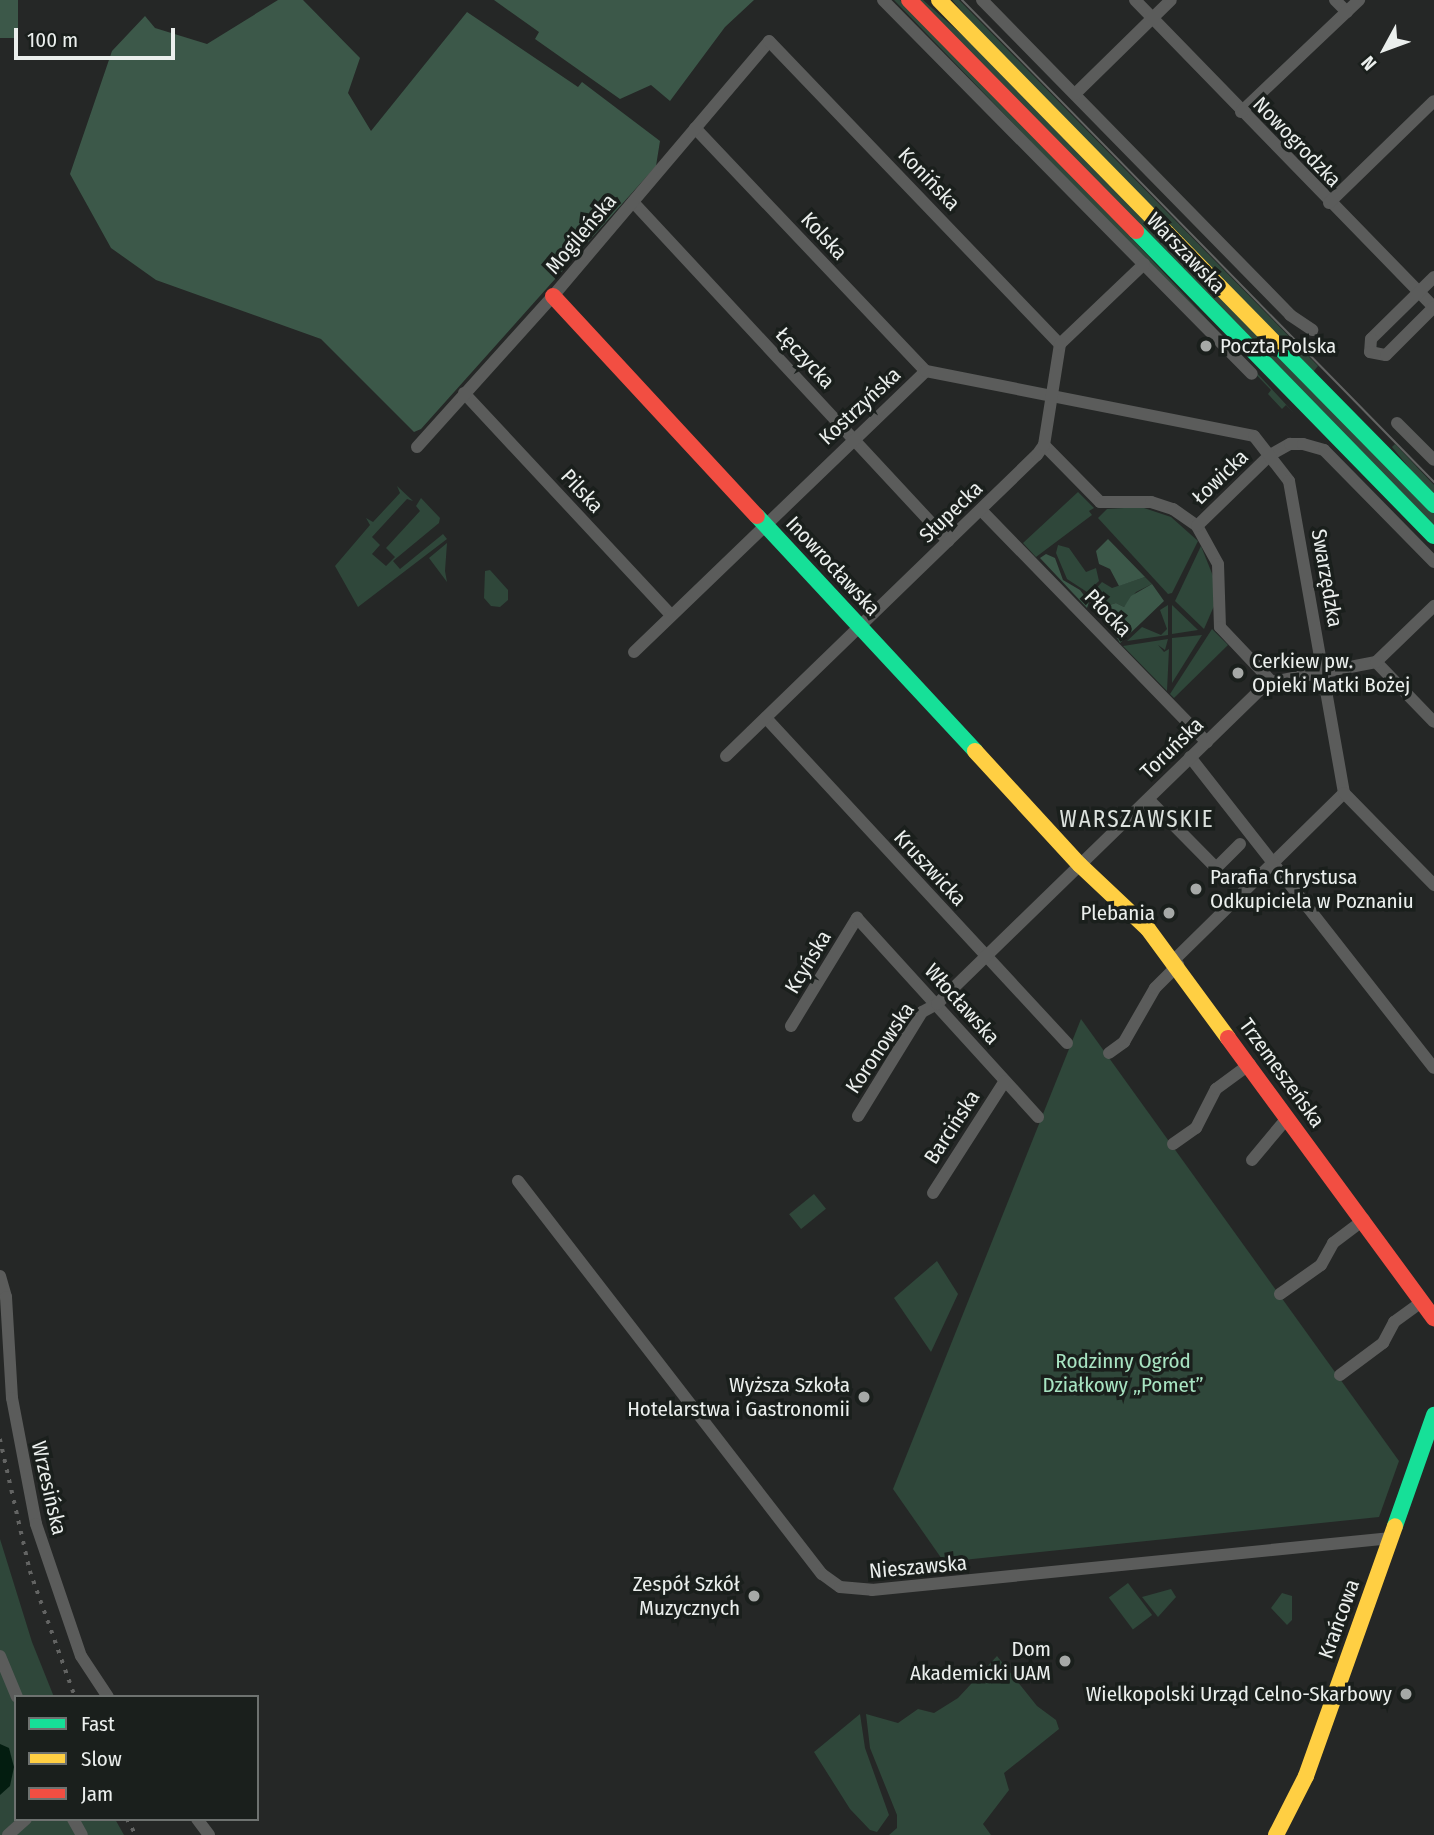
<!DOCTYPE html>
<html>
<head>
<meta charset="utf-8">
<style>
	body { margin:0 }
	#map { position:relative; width:1434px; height:1835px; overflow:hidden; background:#252726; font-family:"Fira Sans Condensed",sans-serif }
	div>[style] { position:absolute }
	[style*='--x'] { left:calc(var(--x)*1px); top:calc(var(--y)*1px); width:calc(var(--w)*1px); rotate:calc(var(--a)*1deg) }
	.green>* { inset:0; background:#2f473a; transform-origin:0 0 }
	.forest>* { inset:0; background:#3c5849; transform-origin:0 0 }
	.water>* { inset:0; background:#031d10 }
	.street>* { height:12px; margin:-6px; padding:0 6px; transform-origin:6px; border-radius:6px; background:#5b5c5b }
	.fast>* { height:16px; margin:-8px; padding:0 8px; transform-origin:8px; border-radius:8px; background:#16e098 }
	.slow>* { height:16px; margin:-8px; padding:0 8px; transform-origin:8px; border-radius:8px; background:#ffcf43 }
	.jam>* { height:16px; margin:-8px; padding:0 8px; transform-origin:8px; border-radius:8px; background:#f24e42 }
	.tram>* { height:2px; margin:-1px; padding:0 1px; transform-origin:1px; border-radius:1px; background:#636463 }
	.rail>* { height:3.5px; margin-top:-1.75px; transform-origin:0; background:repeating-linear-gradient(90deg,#636463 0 3.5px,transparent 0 10.5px) }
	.dots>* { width:19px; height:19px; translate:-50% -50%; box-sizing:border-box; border:4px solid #1a1f1c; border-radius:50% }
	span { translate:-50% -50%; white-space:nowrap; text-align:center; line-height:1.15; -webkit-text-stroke:7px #1a1f1c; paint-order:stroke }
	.street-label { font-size:21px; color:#ebefed }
	.poi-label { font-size:21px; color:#ebefed }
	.left { translate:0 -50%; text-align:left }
	.right { translate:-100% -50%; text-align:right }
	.park-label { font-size:21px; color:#a8e4c2 }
	.neighbourhood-label { font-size:23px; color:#dce2de; letter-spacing:2px }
	.legend { position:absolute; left:14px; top:1695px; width:245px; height:126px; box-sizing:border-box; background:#1a1f1c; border:2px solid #6e7270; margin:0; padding:9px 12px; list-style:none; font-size:21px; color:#ebefed }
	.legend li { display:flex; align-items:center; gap:14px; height:35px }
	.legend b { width:35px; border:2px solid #6e7270 }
	.north { position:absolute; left:1350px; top:14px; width:70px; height:70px; -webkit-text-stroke:5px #1a1f1c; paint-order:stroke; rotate:229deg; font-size:19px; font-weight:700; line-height:28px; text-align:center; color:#ebefed }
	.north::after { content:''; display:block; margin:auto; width:24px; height:32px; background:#ebefed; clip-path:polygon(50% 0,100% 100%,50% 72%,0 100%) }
	.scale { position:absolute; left:14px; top:28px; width:161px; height:32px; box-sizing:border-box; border:4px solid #ebefed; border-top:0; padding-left:9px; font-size:21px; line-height:24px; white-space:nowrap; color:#ebefed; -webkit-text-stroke:5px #1a1f1c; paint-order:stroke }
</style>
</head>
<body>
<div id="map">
	<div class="green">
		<i style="clip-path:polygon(894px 0,900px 0,1098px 202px,1294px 413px,1286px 405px,1282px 409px,1268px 394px,1271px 390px)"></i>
		<i style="clip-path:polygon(917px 0,923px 0,980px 51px,1434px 514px,1434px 528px)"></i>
		<i style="clip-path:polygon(952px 0,959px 0,1318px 366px,1313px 372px,991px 45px)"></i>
		<i style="clip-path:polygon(1395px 444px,1434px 485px,1434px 498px,1392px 447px)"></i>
		<i style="clip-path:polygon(397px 486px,413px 501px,407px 499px,372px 537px,380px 545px,372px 554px,386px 566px,395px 557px,386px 548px,420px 511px,416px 506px,421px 498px,440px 518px,439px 523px,393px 561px,400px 569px,443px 534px,447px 539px,358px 607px,335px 566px,370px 525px,366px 518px,373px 522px,400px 493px)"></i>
		<i style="clip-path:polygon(1078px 492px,1094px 508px,1089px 511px,1092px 515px,1036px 557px,1023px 543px)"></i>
		<i style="clip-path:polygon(1141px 507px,1171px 517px,1198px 541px,1172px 593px,1168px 594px,1098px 518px,1107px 509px)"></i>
		<i style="clip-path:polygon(447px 543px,445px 571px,447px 582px,429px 558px)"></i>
		<i style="clip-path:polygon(1058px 545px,1069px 548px,1086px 572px,1096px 568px,1099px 581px,1087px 592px,1067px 579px,1056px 553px)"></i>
		<i style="clip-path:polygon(1201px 546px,1213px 576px,1214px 606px,1204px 629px,1175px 601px)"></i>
		<i style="clip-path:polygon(490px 570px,508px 590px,508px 600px,500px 607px,491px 606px,484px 598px,485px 571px)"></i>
		<i style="clip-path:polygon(1145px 577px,1152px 584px,1136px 592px,1124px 607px,1116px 603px,1100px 608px,1092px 593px,1102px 582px,1112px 588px)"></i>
		<i style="clip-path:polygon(1168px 605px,1168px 635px,1127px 641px,1142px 627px,1161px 635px,1167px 629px,1160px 610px)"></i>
		<i style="clip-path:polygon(1172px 605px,1198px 630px,1172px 634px)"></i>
		<i style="clip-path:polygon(1212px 629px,1228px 645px,1174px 698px,1170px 694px)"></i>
		<i style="clip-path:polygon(1202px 635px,1172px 683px,1172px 638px)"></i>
		<i style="clip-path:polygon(1168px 639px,1165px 650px,1158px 645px,1164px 652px,1169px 649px,1167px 691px,1123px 646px)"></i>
		<i style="clip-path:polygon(1081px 1019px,1399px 1461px,1379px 1517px,944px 1562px,893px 1489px)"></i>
		<i style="left:814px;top:1194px;width:19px;height:32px;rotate:51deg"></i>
		<i style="clip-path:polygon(937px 1261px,958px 1294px,931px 1352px,894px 1298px)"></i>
		<i style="clip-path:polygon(0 1539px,32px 1642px,54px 1697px,16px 1697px,16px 1819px,115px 1819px,124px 1835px,0 1835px)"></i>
		<i style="left:1128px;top:1583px;width:40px;height:24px;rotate:53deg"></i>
		<i style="clip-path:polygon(1171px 1589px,1176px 1597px,1158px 1617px,1142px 1597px)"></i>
		<i style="clip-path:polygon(1282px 1593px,1292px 1596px,1292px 1620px,1287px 1625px,1271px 1608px)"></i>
		<i style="clip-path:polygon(997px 1656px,1037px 1706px,1056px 1720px,1059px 1729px,1004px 1773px,1009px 1790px,983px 1824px,991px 1835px,889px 1835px,897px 1828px,897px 1815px,870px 1748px,866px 1714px,898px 1723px,918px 1709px,934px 1713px,958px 1698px)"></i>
		<i style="clip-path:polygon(860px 1714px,865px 1748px,889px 1815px,877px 1832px,870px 1830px,850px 1809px,814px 1752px)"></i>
	</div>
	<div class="forest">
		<i style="left:0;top:0;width:18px;height:38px"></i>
		<i style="clip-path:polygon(278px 0,303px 0,360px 58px,348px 93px,371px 131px,467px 12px,578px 87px,582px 82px,660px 141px,656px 166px,421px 429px,414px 432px,321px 339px,156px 280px,111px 248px,70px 174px,112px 51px,145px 16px,155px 28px,207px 44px)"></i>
		<i style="clip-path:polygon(494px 0,754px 0,725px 27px,670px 101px,651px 85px,620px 99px,535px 39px,539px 32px)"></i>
		<i style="clip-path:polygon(1108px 539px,1145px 577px,1119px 586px,1110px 569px,1099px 564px,1096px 551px)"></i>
		<i style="clip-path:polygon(1046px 554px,1055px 558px,1063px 580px,1080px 590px,1089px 602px,1087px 608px,1040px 558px)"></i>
		<i style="clip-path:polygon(1152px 584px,1164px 601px,1120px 643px,1100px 608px,1116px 603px,1124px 607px,1131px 596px)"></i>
	</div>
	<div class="water">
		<i style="clip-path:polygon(0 1744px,9px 1748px,14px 1767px,10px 1786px,0 1795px)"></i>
	</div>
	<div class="street">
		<i style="--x:883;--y:0;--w:525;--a:45.39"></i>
		<i style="--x:982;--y:0;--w:441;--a:45.6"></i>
		<i style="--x:1290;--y:315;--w:27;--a:34"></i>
		<i style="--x:1135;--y:0;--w:429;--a:45.8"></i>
		<i style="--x:1335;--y:0;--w:17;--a:45"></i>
		<i style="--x:1075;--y:94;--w:134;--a:-44.4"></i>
		<i style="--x:1241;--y:112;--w:163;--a:-43.5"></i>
		<i style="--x:695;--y:128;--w:335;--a:46.5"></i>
		<i style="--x:633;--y:202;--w:463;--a:47.1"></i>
		<i style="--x:1329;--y:203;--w:146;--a:-44.2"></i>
		<i style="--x:1434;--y:277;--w:88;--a:135.5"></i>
		<i style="--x:1371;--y:339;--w:13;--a:94"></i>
		<i style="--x:1370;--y:352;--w:16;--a:11"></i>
		<i style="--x:1386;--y:355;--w:68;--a:-45"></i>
		<i style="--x:464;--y:393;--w:304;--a:47"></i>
		<i style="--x:1397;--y:423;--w:52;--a:45"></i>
		<i style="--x:1044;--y:445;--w:80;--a:45.5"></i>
		<i style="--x:1100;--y:502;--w:51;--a:0"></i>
		<i style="--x:1151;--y:502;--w:23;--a:18"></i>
		<i style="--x:1173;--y:509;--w:29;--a:35"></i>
		<i style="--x:1197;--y:526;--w:43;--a:61.1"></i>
		<i style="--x:1218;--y:564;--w:63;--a:88.2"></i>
		<i style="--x:1220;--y:627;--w:74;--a:46.6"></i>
		<i style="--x:417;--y:447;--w:203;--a:-48"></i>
		<i style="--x:553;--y:296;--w:334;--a:-49.7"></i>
		<i style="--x:769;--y:41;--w:420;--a:46.2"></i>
		<i style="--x:981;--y:510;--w:324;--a:45.8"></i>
		<i style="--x:1197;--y:526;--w:102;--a:-44.2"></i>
		<i style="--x:1270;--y:455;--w:23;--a:-29"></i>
		<i style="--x:1290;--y:444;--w:13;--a:0"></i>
		<i style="--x:1303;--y:444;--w:22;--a:16"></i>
		<i style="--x:1324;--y:450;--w:157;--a:45.5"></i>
		<i style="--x:634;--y:652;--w:405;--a:-43.9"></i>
		<i style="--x:926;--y:371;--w:334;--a:11.2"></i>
		<i style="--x:1254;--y:436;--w:57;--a:52.1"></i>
		<i style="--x:1289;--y:481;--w:317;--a:80"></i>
		<i style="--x:1344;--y:793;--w:238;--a:135.5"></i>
		<i style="--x:1376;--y:662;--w:83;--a:46"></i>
		<i style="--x:766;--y:718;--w:443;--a:47.2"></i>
		<i style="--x:726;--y:756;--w:433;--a:-44.1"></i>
		<i style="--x:1037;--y:455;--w:12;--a:-55"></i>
		<i style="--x:1044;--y:445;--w:102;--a:-81"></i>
		<i style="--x:1060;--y:344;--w:116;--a:-43.6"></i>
		<i style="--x:1190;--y:757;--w:395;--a:51.9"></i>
		<i style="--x:1344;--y:793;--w:129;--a:45.6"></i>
		<i style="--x:1152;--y:803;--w:91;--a:45.4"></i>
		<i style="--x:1216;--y:868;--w:34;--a:-45"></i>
		<i style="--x:791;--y:1026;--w:127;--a:-58.6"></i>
		<i style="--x:857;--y:918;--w:269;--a:47.7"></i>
		<i style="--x:1109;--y:1053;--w:19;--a:-36"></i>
		<i style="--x:1124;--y:1042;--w:62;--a:-60.1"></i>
		<i style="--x:1155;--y:988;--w:33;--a:-45"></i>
		<i style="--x:858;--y:1116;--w:122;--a:-58.4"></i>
		<i style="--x:922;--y:1012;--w:17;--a:-28"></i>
		<i style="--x:937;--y:1004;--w:460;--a:-44.2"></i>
		<i style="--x:1267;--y:683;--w:111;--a:-10.9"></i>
		<i style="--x:1376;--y:662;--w:81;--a:-44"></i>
		<i style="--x:1173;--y:1144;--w:28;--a:-35"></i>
		<i style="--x:1196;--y:1128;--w:44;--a:-62.9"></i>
		<i style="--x:1216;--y:1089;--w:42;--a:-36.3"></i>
		<i style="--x:1252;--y:1160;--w:56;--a:-50.1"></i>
		<i style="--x:518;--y:1181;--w:497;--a:52.3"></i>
		<i style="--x:822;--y:1574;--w:22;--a:36"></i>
		<i style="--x:840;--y:1587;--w:32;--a:5"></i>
		<i style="--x:872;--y:1590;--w:522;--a:-5.72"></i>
		<i style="--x:933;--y:1193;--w:133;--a:-57.3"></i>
		<i style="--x:0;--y:1276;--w:22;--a:74"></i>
		<i style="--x:6;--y:1297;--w:101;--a:86.6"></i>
		<i style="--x:12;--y:1398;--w:128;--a:79.2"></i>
		<i style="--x:36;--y:1524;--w:139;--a:71.2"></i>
		<i style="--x:81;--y:1656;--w:49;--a:56.6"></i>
		<i style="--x:1280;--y:1294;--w:50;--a:-35.3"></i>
		<i style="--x:1321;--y:1265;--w:25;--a:-61"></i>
		<i style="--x:1333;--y:1243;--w:39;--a:-37"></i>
		<i style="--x:1340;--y:1375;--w:54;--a:-36.7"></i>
		<i style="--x:1383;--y:1343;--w:24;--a:-62"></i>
		<i style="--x:1394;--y:1322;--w:34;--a:-36"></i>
		<i style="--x:0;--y:1656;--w:44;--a:67.5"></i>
		<i style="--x:73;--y:1819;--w:18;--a:61"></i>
		<i style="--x:197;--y:1819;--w:20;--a:53"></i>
		<i style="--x:8;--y:1835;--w:24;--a:-42"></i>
	</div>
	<div class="fast">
		<i style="--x:1136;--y:231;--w:426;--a:45.7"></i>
		<i style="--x:1276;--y:344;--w:226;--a:45.5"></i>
		<i style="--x:757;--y:516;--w:321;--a:47.1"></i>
		<i style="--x:1395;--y:1526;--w:118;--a:-70.6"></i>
	</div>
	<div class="slow">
		<i style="--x:939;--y:0;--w:482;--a:45.6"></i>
		<i style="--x:975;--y:751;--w:155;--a:47.4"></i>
		<i style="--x:1080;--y:865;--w:93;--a:43.3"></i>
		<i style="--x:1148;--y:929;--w:135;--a:53.7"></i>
		<i style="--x:1276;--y:1835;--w:66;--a:-63"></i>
		<i style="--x:1306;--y:1776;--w:265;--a:-70.4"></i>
	</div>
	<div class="jam">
		<i style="--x:909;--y:0;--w:324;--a:45.5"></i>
		<i style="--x:553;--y:296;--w:300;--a:47.2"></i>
		<i style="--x:1228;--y:1038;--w:348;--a:53.7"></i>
	</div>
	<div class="tram">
		<i style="--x:962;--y:0;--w:675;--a:45.6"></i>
	</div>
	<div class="rail">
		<i style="--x:0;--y:1439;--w:135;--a:77.2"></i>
		<i style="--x:30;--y:1571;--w:134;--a:70.3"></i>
		<i style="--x:127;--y:1819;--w:18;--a:61"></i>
	</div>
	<div class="dots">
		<i style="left:1206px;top:346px;background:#a6a9a7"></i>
		<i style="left:1238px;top:673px;background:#a6a9a7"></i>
		<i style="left:1196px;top:889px;background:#a6a9a7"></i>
		<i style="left:1169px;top:913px;background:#a6a9a7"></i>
		<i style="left:864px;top:1397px;background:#a6a9a7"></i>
		<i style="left:754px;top:1596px;background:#a6a9a7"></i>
		<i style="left:1065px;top:1661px;background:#a6a9a7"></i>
		<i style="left:1406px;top:1694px;background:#a6a9a7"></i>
	</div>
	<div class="street-label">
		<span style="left:1297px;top:142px;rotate:46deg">Nowogrodzka</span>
		<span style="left:929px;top:179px;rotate:46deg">Konińska</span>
		<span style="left:581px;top:234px;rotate:-50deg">Mogileńska</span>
		<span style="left:824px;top:236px;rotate:47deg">Kolska</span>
		<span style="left:1186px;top:253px;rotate:46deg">Warszawska</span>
		<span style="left:805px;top:358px;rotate:47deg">Łęczycka</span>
		<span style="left:860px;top:406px;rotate:-43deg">Kostrzyńska</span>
		<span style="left:1220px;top:477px;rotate:-44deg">Łowicka</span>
		<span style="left:582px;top:491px;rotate:47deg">Pilska</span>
		<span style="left:951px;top:512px;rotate:-44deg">Słupecka</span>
		<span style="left:833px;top:566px;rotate:47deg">Inowrocławska</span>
		<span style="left:1327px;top:578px;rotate:80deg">Swarzędzka</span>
		<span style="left:1108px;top:613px;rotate:46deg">Płocka</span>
		<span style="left:1172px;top:748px;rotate:-44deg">Toruńska</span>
		<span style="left:930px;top:868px;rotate:47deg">Kruszwicka</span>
		<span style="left:808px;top:962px;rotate:-59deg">Kcyńska</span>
		<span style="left:962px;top:1004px;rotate:48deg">Włocławska</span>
		<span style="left:880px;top:1048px;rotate:-56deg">Koronowska</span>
		<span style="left:1282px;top:1073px;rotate:54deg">Trzemeszeńska</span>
		<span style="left:952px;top:1127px;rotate:-57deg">Barcińska</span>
		<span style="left:49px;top:1488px;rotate:77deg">Wrzesińska</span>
		<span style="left:918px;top:1567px;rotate:-5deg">Nieszawska</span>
		<span style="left:1339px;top:1619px;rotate:-70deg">Krańcowa</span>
	</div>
	<div class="poi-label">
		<span class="left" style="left:1220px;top:346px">Poczta Polska</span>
		<span class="left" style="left:1252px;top:673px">Cerkiew pw.<br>Opieki Matki Bożej</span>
		<span class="left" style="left:1210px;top:889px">Parafia Chrystusa<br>Odkupiciela w Poznaniu</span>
		<span class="right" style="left:1155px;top:913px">Plebania</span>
		<span class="right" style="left:850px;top:1397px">Wyższa Szkoła<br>Hotelarstwa i Gastronomii</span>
		<span class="right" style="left:740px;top:1596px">Zespół Szkół<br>Muzycznych</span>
		<span class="right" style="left:1051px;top:1661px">Dom<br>Akademicki UAM</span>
		<span class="right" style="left:1392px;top:1694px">Wielkopolski Urząd Celno-Skarbowy</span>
	</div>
	<div class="park-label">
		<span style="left:1123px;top:1373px">Rodzinny Ogród<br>Działkowy „Pomet”</span>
	</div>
	<div class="neighbourhood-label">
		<span style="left:1137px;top:819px">WARSZAWSKIE</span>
	</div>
	<ul class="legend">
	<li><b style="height:9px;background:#16e098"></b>Fast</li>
	<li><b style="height:9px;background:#ffcf43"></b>Slow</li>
	<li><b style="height:9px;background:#f24e42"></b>Jam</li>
	</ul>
	<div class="north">N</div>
	<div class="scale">100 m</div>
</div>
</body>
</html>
